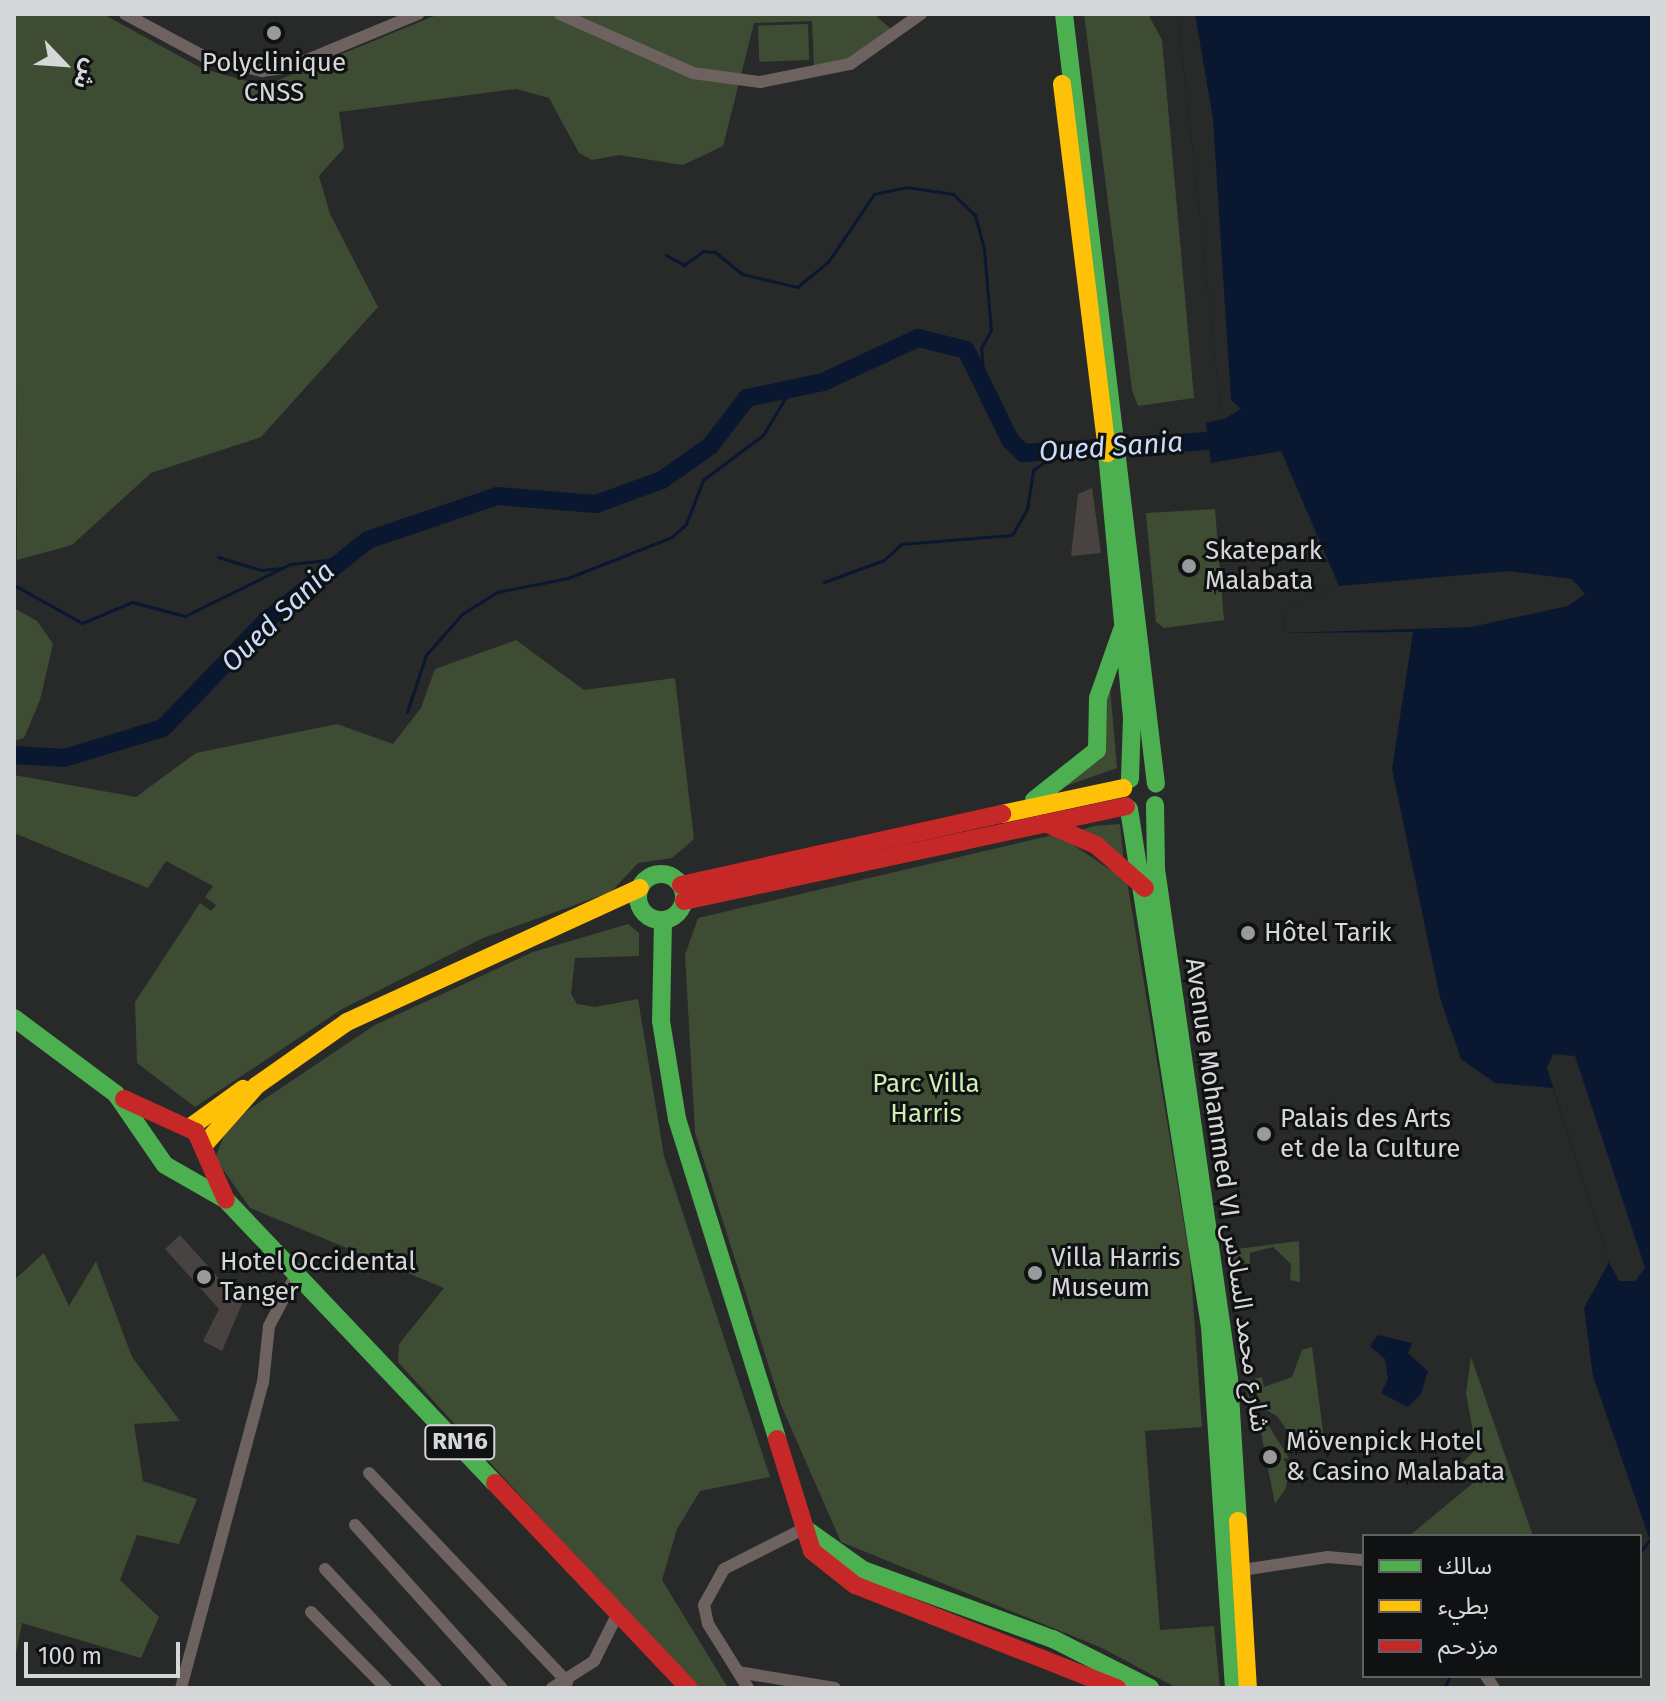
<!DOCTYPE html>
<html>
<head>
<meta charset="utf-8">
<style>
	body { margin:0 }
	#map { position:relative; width:1666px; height:1702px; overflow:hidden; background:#282929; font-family:"Fira Sans","Noto Sans Arabic",sans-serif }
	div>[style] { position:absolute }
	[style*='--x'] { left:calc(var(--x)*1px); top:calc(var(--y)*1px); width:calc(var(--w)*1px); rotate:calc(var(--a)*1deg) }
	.green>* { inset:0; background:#3e4c34; transform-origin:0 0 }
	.water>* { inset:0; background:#091830 }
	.pier>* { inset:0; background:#282929 }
	.stream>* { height:3px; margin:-1.5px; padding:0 1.5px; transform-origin:1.5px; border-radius:1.5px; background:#091830 }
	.river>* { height:18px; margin:-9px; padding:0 9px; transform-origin:9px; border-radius:9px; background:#091830 }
	.building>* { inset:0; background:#484340 }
	.street>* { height:12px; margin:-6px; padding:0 6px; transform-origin:6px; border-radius:6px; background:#6e6261 }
	.fast>* { height:18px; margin:-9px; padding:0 9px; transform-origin:9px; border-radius:9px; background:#4caf50 }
	.fast>.ring { margin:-9px; padding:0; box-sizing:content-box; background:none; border:18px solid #4caf50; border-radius:50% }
	.slow>* { height:18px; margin:-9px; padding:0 9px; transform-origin:9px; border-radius:9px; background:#ffc107 }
	.jam>* { height:18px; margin:-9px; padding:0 9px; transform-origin:9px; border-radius:9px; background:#c62828 }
	.dots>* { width:22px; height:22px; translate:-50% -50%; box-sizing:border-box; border:4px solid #101112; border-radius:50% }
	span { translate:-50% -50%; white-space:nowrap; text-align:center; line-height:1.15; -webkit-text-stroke:6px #101112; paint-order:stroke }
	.shield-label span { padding:2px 6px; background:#101112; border:2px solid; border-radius:6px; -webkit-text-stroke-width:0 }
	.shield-label { font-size:24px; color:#d6d7d9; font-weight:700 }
	.poi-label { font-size:26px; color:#d6d7d9 }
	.left { translate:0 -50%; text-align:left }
	.park-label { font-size:26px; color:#ccefb2 }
	.street-label { font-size:26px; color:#d6d7d9 }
	.water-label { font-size:28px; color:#c7dcfe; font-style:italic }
	.frame { position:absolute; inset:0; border:16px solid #d6d7d9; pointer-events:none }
	.legend { position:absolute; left:1362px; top:1534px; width:280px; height:144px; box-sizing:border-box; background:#101112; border:2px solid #5f6062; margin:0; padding:10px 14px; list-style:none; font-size:24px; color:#d6d7d9 }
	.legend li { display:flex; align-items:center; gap:16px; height:40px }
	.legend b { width:40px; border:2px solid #5f6062 }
	.north { position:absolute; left:24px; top:24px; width:80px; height:80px; -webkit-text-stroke:6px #101112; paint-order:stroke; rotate:115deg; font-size:22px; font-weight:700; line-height:32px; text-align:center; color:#d6d7d9 }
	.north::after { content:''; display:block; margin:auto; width:28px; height:36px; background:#d6d7d9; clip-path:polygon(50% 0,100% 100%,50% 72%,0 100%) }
	.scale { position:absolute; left:24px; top:1642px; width:156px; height:36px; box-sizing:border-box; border:4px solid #d6d7d9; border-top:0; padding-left:10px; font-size:24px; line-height:28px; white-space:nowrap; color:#d6d7d9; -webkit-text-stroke:6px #101112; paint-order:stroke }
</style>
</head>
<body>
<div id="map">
	<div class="green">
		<i style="clip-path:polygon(14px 14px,103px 14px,201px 68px,264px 86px,439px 14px,874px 14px,892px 30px,847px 60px,814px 69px,812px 21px,754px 23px,723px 146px,683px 165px,619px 155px,592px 160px,579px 153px,549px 98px,516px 89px,339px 112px,344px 148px,319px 176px,330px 214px,378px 307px,261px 437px,151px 473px,72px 545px,17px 560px)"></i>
		<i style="clip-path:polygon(1084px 14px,1148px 14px,1162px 40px,1194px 398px,1138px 406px,1132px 390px)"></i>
		<i style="left:808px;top:24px;width:36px;height:50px;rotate:88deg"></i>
		<i style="clip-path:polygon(1215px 509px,1224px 620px,1164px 628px,1156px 622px,1146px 513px)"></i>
		<i style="clip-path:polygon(14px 608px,37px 621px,53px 644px,40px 700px,24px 738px,14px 741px)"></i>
		<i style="clip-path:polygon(516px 640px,584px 690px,675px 678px,694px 839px,672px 858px,638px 863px,611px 892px,483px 938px,342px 1009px,195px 1107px,137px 1063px,135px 1002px,200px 903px,211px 911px,216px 905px,205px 897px,213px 886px,166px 861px,148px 888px,14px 833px,14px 775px,136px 797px,196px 753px,337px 724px,393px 744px,421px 708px,435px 669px)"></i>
		<i style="clip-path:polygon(1109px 675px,1117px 768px,1063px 787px,1090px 765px)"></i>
		<i style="clip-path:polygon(1120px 824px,1124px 863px,1077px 831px,1094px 826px)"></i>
		<i style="clip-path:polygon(1057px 834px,1127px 881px,1190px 1259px,1202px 1427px,1145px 1431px,1160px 1630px,1214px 1626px,1220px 1688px,1177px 1688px,1102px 1648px,841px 1542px,781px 1405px,695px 1133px,685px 955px,698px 918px)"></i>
		<i style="clip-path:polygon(628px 924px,639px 933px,639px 956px,575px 958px,571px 994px,577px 1004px,595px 1007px,638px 999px,664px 1156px,770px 1477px,700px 1491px,677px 1529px,662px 1580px,728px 1688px,696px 1688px,398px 1362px,399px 1344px,444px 1288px,250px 1208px,215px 1158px,226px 1131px,248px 1110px,375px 1025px,533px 952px)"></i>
		<i style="clip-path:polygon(1299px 1241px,1300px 1282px,1290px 1280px,1291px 1264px,1273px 1247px,1250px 1253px,1250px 1264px,1229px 1263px,1228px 1250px)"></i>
		<i style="clip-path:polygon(44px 1253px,69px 1306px,96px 1261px,132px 1357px,180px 1421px,134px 1424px,143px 1481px,197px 1499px,179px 1544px,137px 1535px,120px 1580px,159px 1617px,141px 1658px,22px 1623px,14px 1663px,14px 1280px)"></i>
		<i style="clip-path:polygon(1312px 1347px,1324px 1439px,1296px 1443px,1277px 1416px,1248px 1400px,1246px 1381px,1262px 1377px,1264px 1387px,1292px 1377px,1302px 1350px)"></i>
		<i style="clip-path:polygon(1471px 1357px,1533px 1536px,1409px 1536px,1472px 1484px,1461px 1464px,1476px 1449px,1466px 1393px)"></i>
		<i style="clip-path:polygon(1267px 1423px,1289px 1458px,1283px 1459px,1289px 1468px,1286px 1488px,1275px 1504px,1261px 1433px)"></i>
	</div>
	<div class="water">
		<i style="clip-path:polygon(1196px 14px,1652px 14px,1652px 1546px,1593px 1376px,1584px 1308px,1609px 1262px,1553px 1088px,1495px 1083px,1461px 1059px,1440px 998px,1392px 769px,1413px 632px,1285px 633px,1282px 610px,1339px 586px,1281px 451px,1211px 463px,1206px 423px,1222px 419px,1178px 18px)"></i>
		<i style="clip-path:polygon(1378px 1335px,1412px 1343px,1408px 1353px,1428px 1371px,1421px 1394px,1408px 1407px,1381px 1393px,1388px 1379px,1385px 1359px,1370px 1346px)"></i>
	</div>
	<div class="pier">
		<i style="clip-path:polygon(1195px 14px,1213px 119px,1231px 400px,1241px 409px,1222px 420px,1178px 18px)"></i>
		<i style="clip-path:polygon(1508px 571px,1572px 579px,1585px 594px,1568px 606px,1471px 627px,1285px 633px,1282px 610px,1339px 586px)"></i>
		<i style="clip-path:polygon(1553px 1054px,1575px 1056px,1645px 1268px,1635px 1281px,1619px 1281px,1609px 1262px,1547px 1068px)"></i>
	</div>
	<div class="stream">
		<i style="--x:666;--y:255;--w:21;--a:29"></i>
		<i style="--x:684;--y:265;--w:24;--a:-36"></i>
		<i style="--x:703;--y:251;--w:12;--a:5"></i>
		<i style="--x:715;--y:252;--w:35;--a:39"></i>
		<i style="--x:742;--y:274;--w:57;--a:13.3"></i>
		<i style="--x:797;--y:287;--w:40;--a:-39"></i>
		<i style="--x:828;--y:262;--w:82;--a:-55.9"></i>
		<i style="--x:874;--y:194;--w:33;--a:-12"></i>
		<i style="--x:906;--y:187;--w:48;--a:8.5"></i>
		<i style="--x:953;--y:194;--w:30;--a:44"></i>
		<i style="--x:975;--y:215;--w:35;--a:75"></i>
		<i style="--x:984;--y:249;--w:81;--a:85.1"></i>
		<i style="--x:991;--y:330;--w:21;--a:119"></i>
		<i style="--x:981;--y:348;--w:25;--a:85"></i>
		<i style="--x:218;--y:557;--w:45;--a:16.8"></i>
		<i style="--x:261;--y:570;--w:22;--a:-5"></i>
		<i style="--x:824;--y:582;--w:64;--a:-20.1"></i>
		<i style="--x:884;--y:560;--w:23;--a:-43"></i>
		<i style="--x:901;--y:544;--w:111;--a:-4.6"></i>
		<i style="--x:1012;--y:535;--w:30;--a:-60"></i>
		<i style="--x:1027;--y:509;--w:39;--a:-81"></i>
		<i style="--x:1033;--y:470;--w:24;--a:-35"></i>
		<i style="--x:14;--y:585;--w:78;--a:29.2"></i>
		<i style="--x:82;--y:623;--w:54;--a:-22.8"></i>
		<i style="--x:132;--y:602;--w:55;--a:14.8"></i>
		<i style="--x:185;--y:616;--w:117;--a:-26.3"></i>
		<i style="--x:290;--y:564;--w:47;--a:-6.1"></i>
		<i style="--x:407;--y:712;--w:60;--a:-71.6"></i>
		<i style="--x:426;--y:655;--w:55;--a:-48.7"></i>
		<i style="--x:462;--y:614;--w:41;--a:-32.2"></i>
		<i style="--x:497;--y:592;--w:72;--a:-11.2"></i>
		<i style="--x:568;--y:578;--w:112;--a:-21.5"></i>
		<i style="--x:672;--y:537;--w:19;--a:-43"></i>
		<i style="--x:686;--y:524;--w:47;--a:-68.9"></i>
		<i style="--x:703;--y:480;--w:75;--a:-36.9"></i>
		<i style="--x:763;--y:435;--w:58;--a:-59"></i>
		<i style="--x:1640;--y:1552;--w:14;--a:-51"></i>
		<i style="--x:1444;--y:1688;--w:13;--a:-63"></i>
	</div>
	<div class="river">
		<i style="--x:14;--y:755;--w:50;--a:3.4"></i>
		<i style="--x:64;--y:758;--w:103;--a:-16.9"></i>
		<i style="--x:163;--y:728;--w:150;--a:-46.1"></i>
		<i style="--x:267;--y:620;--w:129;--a:-38.4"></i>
		<i style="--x:368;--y:540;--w:136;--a:-18.8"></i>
		<i style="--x:497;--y:496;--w:99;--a:4.6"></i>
		<i style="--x:596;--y:504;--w:70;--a:-20"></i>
		<i style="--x:662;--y:480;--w:59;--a:-35.3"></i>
		<i style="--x:710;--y:446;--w:61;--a:-52.4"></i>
		<i style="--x:747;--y:398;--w:78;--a:-11.9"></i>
		<i style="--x:823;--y:382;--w:105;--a:-24.9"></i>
		<i style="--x:918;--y:338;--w:49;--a:14"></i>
		<i style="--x:966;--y:350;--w:100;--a:63.9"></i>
		<i style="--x:1010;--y:440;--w:18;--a:45"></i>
		<i style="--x:1023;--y:453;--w:185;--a:-3.7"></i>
	</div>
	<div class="building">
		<i style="clip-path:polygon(1092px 488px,1101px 553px,1071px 556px,1078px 494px)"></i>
		<i style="clip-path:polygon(180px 1235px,242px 1304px,222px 1351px,203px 1341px,219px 1309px,165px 1249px)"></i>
	</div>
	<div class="street">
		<i style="--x:125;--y:14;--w:93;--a:28.2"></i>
		<i style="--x:207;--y:58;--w:57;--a:13.3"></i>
		<i style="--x:262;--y:71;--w:28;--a:-8"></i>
		<i style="--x:290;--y:67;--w:139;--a:-22.5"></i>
		<i style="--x:560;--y:14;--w:145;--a:23.9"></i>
		<i style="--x:693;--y:73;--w:68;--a:7.7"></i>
		<i style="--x:760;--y:82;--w:92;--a:-11.3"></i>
		<i style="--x:850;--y:64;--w:87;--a:-35.2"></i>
		<i style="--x:369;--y:1473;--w:288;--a:46.5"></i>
		<i style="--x:355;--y:1525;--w:219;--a:48"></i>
		<i style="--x:325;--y:1569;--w:163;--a:47"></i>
		<i style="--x:1242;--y:1570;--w:87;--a:-8.6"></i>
		<i style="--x:1328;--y:1557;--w:36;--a:5"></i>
		<i style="--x:311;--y:1612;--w:107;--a:45.4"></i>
		<i style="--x:738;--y:1672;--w:98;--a:9.4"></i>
		<i style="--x:1486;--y:1676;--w:14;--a:56"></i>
		<i style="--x:181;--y:1688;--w:316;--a:-75"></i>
		<i style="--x:263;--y:1383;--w:57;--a:-84"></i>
		<i style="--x:269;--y:1326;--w:60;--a:-62.2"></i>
		<i style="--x:552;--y:1688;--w:50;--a:-32.7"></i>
		<i style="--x:594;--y:1661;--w:56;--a:-63.4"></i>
		<i style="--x:748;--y:1688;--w:75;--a:-122"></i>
		<i style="--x:708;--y:1624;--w:19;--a:-102"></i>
		<i style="--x:704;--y:1605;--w:41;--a:-60.9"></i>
		<i style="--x:724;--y:1569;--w:91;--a:-26.8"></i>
	</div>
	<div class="fast">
		<i style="--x:1064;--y:14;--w:775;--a:83.19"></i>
		<i style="--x:1107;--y:453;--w:266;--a:84.6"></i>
		<i style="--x:1132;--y:718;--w:61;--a:91.9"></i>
		<i style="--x:1034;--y:800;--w:80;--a:-38.4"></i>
		<i style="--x:1097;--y:750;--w:52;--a:-88.9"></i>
		<i style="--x:1098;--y:698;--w:72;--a:-70.6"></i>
		<i style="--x:1155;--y:805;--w:64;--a:89.1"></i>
		<i style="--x:1156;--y:869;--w:515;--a:81.85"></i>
		<i style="--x:1229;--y:1379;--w:142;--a:86.4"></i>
		<i style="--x:1129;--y:809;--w:524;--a:81.11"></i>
		<i style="--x:1210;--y:1327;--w:362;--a:86.2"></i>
		<i class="ring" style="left:638px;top:874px;width:28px;height:28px"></i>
		<i style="--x:663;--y:920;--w:101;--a:91.1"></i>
		<i style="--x:661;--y:1021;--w:99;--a:80.7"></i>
		<i style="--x:677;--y:1119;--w:335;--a:72.6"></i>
		<i style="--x:14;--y:1018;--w:127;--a:36.7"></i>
		<i style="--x:116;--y:1094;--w:86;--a:55.4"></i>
		<i style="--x:165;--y:1165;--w:70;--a:29.8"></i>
		<i style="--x:226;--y:1200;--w:390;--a:46.5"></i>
		<i style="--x:807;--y:1530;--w:69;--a:35.5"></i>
		<i style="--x:863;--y:1570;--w:202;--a:20"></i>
		<i style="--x:1053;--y:1639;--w:109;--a:26.8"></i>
	</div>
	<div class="slow">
		<i style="--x:1062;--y:84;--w:372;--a:83"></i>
		<i style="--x:1002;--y:814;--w:124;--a:-12.1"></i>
		<i style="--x:189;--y:1128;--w:67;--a:-35.8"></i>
		<i style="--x:203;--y:1146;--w:80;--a:-48.5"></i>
		<i style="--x:256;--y:1086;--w:111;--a:-35.1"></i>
		<i style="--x:347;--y:1022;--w:322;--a:-24.6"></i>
		<i style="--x:1238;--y:1521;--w:167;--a:86.6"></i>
	</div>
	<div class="jam">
		<i style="--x:1045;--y:823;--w:56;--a:23.3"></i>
		<i style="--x:1096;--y:845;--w:65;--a:41.3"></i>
		<i style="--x:681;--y:885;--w:329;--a:-12.5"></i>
		<i style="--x:684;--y:901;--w:452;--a:-12.1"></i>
		<i style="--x:124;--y:1099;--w:79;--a:24.6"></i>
		<i style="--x:196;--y:1132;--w:74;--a:66.2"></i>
		<i style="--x:777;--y:1439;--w:117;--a:72.6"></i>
		<i style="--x:812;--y:1551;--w:55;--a:38.3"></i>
		<i style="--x:855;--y:1585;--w:282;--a:21.5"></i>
		<i style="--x:495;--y:1483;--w:282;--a:46.6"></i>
	</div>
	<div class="dots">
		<i style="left:274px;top:33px;background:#999a9b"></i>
		<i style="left:1189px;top:566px;background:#999a9b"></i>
		<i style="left:1248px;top:933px;background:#999a9b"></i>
		<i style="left:1264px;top:1134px;background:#999a9b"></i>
		<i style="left:1035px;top:1273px;background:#999a9b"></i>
		<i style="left:204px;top:1277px;background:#999a9b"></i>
		<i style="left:1270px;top:1457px;background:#999a9b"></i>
	</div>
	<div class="shield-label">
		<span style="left:460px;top:1442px">RN16</span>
	</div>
	<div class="poi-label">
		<span style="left:274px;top:78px">Polyclinique<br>CNSS</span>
		<span class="left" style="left:1205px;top:566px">Skatepark<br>Malabata</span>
		<span class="left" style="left:1264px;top:933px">Hôtel Tarik</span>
		<span class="left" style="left:1280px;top:1134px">Palais des Arts<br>et de la Culture</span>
		<span class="left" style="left:1051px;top:1273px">Villa Harris<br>Museum</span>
		<span class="left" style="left:220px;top:1277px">Hotel Occidental<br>Tanger</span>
		<span class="left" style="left:1286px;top:1457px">Mövenpick Hotel<br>&amp; Casino Malabata</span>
	</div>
	<div class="park-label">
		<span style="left:926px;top:1099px">Parc Villa<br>Harris</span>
	</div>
	<div class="street-label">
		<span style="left:1227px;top:1195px;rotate:82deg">Avenue Mohammed VI شارع محمد السادس</span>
	</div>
	<div class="water-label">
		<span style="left:1111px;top:447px;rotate:-4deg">Oued Sania</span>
		<span style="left:278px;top:617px;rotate:-44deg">Oued Sania</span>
	</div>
	<div class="frame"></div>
	<ul class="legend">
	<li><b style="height:10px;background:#4caf50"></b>سالك</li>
	<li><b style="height:10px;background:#ffc107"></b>بطيء</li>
	<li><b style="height:10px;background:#c62828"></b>مزدحم</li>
	</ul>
	<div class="north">ش</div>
	<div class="scale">100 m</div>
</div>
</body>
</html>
